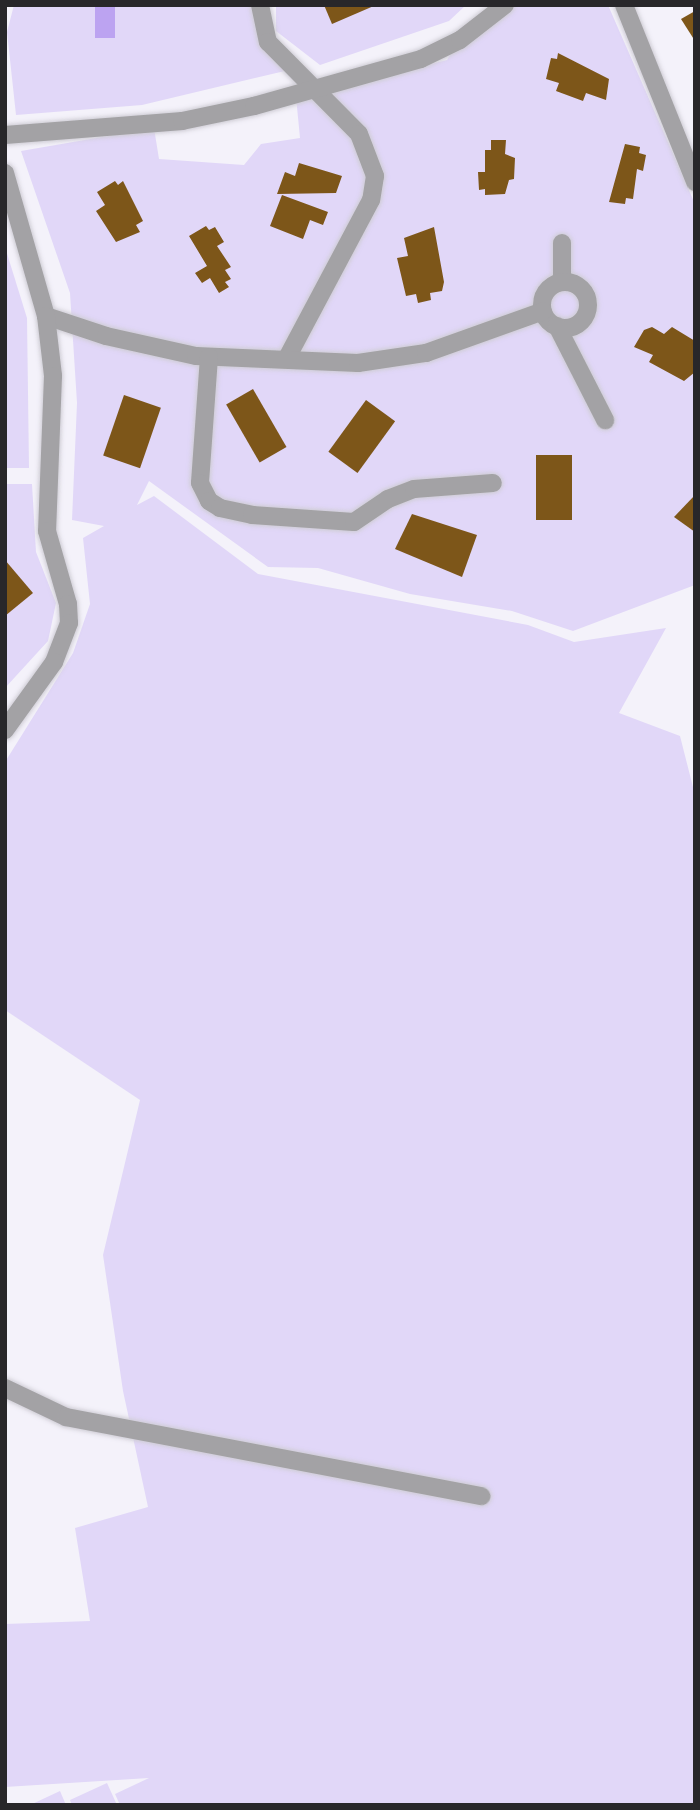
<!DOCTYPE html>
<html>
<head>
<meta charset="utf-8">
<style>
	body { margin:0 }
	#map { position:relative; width:700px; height:1810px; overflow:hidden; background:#f4f2fa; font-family:Signika,sans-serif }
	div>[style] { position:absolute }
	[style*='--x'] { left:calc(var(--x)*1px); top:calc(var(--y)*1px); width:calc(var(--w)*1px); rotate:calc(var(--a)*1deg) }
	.green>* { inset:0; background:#e1d7f8 }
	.water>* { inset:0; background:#bca3f1; transform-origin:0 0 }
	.building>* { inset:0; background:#7d5619; transform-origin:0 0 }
	.roads { filter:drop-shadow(0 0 2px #cfcdd5) drop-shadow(0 0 2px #cfcdd5) }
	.minor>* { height:18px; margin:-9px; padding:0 9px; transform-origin:9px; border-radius:9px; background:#a3a2a5 }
	.minor>.ring { margin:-9px; padding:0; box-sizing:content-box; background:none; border:18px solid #a3a2a5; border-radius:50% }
	.tertiary>* { height:18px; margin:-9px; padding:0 9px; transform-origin:9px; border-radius:9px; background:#a3a2a5 }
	span { translate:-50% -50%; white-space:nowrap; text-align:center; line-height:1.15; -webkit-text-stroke:7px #fff; paint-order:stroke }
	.frame { position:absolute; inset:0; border:7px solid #28272a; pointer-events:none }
</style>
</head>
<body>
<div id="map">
	<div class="green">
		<i style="clip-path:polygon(14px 5px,252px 5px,262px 48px,289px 70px,142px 105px,16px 115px,7px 32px)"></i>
		<i style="clip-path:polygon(276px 5px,466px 5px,449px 21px,320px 65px,276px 31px)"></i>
		<i style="clip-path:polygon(511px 5px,608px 5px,695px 204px,695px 585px,573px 631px,512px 611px,410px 594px,318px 568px,268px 567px,149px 481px,137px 505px,154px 496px,258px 574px,528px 625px,574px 642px,666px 628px,619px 713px,680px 736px,695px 795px,695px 1805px,120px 1805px,115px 1794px,149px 1778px,5px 1787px,5px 1624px,90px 1621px,75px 1528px,148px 1507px,123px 1391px,103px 1255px,140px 1100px,5px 1010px,5px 762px,73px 653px,90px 604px,83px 538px,104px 526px,72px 520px,77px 403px,70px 293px,21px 151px,154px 128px,159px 159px,244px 165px,261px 144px,300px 138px,296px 97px,447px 60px,461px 36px)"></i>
		<i style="clip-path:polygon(5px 247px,27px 318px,29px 468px,5px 468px)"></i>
		<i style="clip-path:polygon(5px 484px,32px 484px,36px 552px,56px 603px,48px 641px,5px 688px)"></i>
		<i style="clip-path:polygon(107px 1783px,117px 1805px,72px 1805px,70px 1800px)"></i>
		<i style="clip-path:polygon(60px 1791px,66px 1805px,30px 1805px)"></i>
	</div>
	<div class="water">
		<i style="left:95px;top:5px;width:20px;height:33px"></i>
	</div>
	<div class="building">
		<i style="clip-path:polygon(324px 5px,376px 5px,332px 24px)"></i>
		<i style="clip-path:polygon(695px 11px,695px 41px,681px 19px)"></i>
		<i style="clip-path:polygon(558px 53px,609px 79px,606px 100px,586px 93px,583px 101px,556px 91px,559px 83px,546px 79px,551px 58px,557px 59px)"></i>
		<i style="clip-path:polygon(491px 140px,506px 140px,505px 154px,515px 158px,514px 179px,509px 180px,505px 194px,485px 195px,485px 189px,479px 190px,478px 172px,485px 172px,485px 150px,491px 150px)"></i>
		<i style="clip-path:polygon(625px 144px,640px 147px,639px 153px,646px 155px,643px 171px,637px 169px,633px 199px,626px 198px,625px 204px,609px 202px)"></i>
		<i style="clip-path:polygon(299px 163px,342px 176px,336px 193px,277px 194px,285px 172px,295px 176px)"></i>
		<i style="clip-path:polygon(115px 181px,118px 185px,123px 181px,143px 221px,136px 225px,140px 232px,116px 242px,96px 211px,105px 205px,97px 192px)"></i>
		<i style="clip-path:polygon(282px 195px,328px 212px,323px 225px,310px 220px,303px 239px,270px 226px)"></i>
		<i style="clip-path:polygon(206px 226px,209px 230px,215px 227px,224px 242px,217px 246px,231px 267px,225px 270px,231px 279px,225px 282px,229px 287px,219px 293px,210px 278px,202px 283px,195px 273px,207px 266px,189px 236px)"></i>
		<i style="clip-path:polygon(434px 227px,444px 282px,442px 291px,430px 293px,431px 300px,418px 303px,416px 294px,406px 296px,397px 258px,408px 256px,404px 238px)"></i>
		<i style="clip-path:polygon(652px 327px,664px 334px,672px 327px,695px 341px,695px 372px,684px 381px,649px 362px,653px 355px,634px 347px,644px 330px)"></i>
		<i style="left:253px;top:389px;width:67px;height:31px;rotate:60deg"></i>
		<i style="left:124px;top:395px;width:39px;height:64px;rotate:19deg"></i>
		<i style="left:366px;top:400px;width:36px;height:64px;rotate:36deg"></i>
		<i style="left:536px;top:455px;width:36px;height:65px"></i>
		<i style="clip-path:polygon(695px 495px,695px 532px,674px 517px)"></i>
		<i style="clip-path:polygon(412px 514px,477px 535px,462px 577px,395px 549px)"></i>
		<i style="clip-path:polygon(5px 560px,33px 593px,5px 616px)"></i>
	</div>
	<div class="roads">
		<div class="minor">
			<i style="--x:260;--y:5;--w:38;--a:78"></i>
			<i style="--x:268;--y:42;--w:129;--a:45.3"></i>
			<i style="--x:359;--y:134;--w:45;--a:69.1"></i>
			<i style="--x:375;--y:176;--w:24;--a:99"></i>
			<i style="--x:371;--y:200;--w:179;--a:118"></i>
			<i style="--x:624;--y:5;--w:191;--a:68.1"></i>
			<i style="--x:5;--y:135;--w:178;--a:-4.5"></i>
			<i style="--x:182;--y:121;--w:74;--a:-11.8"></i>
			<i style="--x:254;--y:106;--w:173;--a:-15.7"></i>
			<i style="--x:421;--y:59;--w:43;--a:-26"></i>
			<i style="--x:460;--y:40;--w:57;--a:-37.9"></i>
			<i style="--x:562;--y:243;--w:39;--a:90"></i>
			<i class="ring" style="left:542px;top:282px;width:28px;height:28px"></i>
			<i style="--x:46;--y:316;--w:63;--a:18.4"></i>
			<i style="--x:106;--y:336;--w:92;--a:12.5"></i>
			<i style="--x:196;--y:356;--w:162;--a:2.5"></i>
			<i style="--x:358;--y:363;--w:69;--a:-8.4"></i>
			<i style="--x:426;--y:353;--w:124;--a:-19.7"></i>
			<i style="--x:557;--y:326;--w:106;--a:62.9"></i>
			<i style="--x:209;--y:357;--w:126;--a:94.1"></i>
			<i style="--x:200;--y:483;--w:20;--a:63"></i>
			<i style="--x:209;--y:501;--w:13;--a:32"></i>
			<i style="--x:220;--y:508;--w:33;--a:12"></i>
			<i style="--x:252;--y:515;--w:102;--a:3.9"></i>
			<i style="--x:354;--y:522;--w:41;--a:-34.1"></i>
			<i style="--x:388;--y:499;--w:28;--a:-21"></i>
			<i style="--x:414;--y:489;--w:79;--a:-4.3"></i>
			<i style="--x:5;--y:1388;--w:68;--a:25.4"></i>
			<i style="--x:66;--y:1417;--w:423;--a:10.8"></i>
		</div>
		<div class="tertiary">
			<i style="--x:5;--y:173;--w:149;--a:74"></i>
			<i style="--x:46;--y:316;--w:60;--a:83.3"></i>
			<i style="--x:53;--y:376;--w:155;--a:92.2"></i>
			<i style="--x:47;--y:531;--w:76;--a:74"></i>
			<i style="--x:68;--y:604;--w:19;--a:87"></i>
			<i style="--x:69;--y:623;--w:42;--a:111"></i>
			<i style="--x:54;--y:662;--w:84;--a:125.8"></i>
		</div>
	</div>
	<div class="frame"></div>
</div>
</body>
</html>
